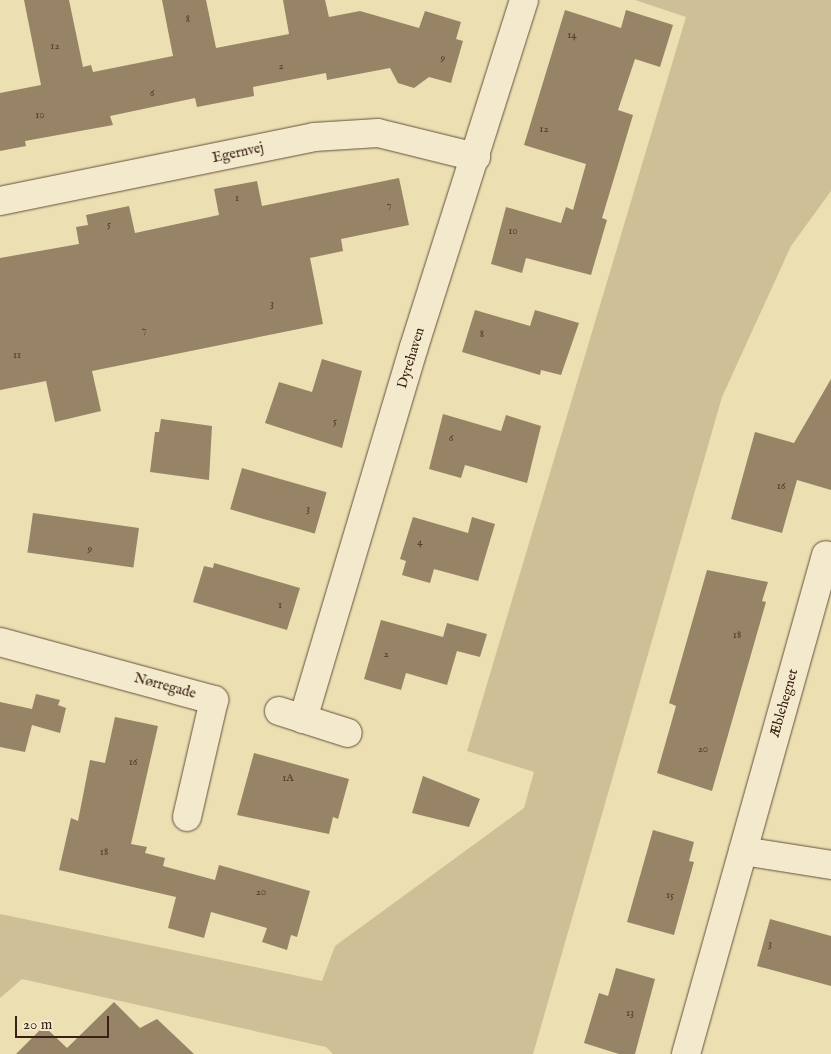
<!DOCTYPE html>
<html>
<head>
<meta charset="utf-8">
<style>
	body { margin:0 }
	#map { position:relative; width:831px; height:1054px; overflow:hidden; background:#ecdfb2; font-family:"IM FELL English",serif }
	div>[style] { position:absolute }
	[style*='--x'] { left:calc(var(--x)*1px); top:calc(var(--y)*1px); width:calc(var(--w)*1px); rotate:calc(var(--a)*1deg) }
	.green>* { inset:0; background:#cebf97 }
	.building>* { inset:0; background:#978366; transform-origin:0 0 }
	.roads { filter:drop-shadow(0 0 1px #66503c) drop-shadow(0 0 1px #66503c) }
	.minor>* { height:28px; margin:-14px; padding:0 14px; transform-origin:14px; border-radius:14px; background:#f3eacd }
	span { translate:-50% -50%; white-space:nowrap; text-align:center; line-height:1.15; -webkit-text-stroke:5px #f3eacd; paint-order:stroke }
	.number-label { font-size:11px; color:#513928 }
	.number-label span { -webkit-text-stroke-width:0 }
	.street-label { font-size:14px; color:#3a2014 }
	.scale { position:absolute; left:15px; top:1016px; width:94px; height:22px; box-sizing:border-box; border:2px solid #3a2014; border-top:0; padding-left:6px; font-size:15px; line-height:18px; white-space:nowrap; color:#3a2014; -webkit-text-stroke:4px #f3eacd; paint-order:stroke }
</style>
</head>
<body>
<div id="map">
	<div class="green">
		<i style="clip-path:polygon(635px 0,831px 0,831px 191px,791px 246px,722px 397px,533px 1054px,333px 1054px,326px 1047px,22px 979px,0 998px,0 914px,322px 981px,335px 946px,524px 808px,534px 772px,467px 751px,686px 17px)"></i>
	</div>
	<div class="building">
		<i style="clip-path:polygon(24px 0,69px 0,83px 67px,91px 65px,93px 72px,173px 56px,162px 0,206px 0,216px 48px,289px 34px,283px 0,325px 0,329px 17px,360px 11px,419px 28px,425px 11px,461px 22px,456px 39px,463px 41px,451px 83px,429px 77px,414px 88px,398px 83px,390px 68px,327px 80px,326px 73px,253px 87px,254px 96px,197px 107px,195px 98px,110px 116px,113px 125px,25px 141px,26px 146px,0 151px,0 93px,41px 85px)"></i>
		<i style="clip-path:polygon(565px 10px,621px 28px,626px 10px,673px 25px,660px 67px,635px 59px,618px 110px,633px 115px,602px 218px,607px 220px,591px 275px,526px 258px,522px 273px,491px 264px,506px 207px,561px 223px,566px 207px,573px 210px,586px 164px,524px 145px)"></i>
		<i style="clip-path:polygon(399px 178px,409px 225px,341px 239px,343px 251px,310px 258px,323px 324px,92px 371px,101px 411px,55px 422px,46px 381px,0 390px,0 258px,79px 244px,76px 227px,88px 225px,86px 215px,129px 206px,135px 233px,219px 215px,214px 189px,257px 181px,262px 206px)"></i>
		<i style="clip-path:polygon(475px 310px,530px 326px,535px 310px,579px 323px,561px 375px,541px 370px,540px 375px,462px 352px)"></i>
		<i style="clip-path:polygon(322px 359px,362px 371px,342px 448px,265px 423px,279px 382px,312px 392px)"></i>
		<i style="clip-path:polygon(831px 379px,831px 490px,797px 480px,782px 533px,731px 519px,755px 432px,794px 443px)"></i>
		<i style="clip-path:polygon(443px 414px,501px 431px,506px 415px,541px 426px,527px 483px,465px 465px,461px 478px,429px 469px)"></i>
		<i style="clip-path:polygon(161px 419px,212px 426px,209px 480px,150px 472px,155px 432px,159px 432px)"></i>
		<i style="left:242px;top:468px;width:88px;height:43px;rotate:16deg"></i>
		<i style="left:33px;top:513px;width:107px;height:40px;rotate:8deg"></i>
		<i style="clip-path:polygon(413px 517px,468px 533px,472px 517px,495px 524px,478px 581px,434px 569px,430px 583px,402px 575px,406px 561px,400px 559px)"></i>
		<i style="clip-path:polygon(214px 563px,300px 588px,287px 630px,193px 602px,204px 566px,213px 568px)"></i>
		<i style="clip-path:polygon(707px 570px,768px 582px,762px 601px,766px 602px,712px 791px,657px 773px,676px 706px,669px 703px)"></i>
		<i style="clip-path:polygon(381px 620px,443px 637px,447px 623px,487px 634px,480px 657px,457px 651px,447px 685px,406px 673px,401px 690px,364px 679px)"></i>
		<i style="clip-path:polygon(36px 694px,60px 700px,58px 705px,66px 708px,60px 733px,32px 725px,25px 752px,0 747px,0 702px,32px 709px)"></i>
		<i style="clip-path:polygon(115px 717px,158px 726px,131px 844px,147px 847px,145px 853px,165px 858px,163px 866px,215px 880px,219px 865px,310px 891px,297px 937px,291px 935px,287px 950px,262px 942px,267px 928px,211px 912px,204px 938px,168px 928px,176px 897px,59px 870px,71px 818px,78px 821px,90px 760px,105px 763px)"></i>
		<i style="clip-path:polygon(254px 753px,349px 779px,338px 819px,333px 817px,329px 834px,237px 815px)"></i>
		<i style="clip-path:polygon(423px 776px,480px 799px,469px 827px,412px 813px)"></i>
		<i style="clip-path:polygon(653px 830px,694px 842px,689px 861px,694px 862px,674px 935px,627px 922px)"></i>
		<i style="clip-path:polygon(770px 919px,831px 936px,831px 986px,757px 966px)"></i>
		<i style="clip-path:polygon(616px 968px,655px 979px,635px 1054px,619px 1054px,584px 1043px,599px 993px,608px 996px)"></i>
		<i style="clip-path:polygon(114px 1002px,140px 1028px,157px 1019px,194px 1054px,16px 1054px,44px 1026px,67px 1048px)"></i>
	</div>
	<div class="roads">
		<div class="minor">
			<i style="--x:0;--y:201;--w:320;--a:-11.5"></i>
			<i style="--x:314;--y:137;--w:64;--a:-3.6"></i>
			<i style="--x:378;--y:133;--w:101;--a:13.8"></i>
			<i style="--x:0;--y:642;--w:222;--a:15.2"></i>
			<i style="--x:214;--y:700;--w:120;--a:103"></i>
			<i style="--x:279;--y:711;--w:72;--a:17.7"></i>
			<i style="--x:303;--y:719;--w:388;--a:-73.4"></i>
			<i style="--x:414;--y:347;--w:364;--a:-72.4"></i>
			<i style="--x:743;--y:851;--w:89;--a:9"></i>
			<i style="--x:686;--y:1054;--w:518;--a:-74.33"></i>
		</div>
	</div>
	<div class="number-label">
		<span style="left:188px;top:19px">8</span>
		<span style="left:572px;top:35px">14</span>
		<span style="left:55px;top:46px">12</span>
		<span style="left:443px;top:58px">9</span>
		<span style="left:281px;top:66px">2</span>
		<span style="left:152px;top:93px">6</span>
		<span style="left:40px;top:115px">10</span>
		<span style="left:544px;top:129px">12</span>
		<span style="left:237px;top:198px">1</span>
		<span style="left:389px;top:205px">7</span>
		<span style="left:109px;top:224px">5</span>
		<span style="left:513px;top:231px">10</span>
		<span style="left:272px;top:304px">3</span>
		<span style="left:144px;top:330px">7</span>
		<span style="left:482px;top:334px">8</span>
		<span style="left:17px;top:355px">11</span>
		<span style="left:335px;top:421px">5</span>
		<span style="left:451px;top:438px">6</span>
		<span style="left:781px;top:486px">16</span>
		<span style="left:308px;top:509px">3</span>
		<span style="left:420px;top:542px">4</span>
		<span style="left:90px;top:549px">9</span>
		<span style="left:280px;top:605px">1</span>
		<span style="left:737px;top:635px">18</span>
		<span style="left:386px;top:654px">2</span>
		<span style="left:703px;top:749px">20</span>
		<span style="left:133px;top:762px">16</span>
		<span style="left:288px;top:778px">1A</span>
		<span style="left:104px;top:852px">18</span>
		<span style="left:261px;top:892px">20</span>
		<span style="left:670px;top:895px">15</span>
		<span style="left:770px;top:944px">3</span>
		<span style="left:630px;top:1013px">13</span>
	</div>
	<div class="street-label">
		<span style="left:238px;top:153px;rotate:-12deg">Egernvej</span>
		<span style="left:411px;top:358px;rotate:-73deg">Dyrehaven</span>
		<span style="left:165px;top:686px;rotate:15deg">Nørregade</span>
		<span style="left:784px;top:703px;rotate:-74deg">Æblehegnet</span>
	</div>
	<div class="scale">20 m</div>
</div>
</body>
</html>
